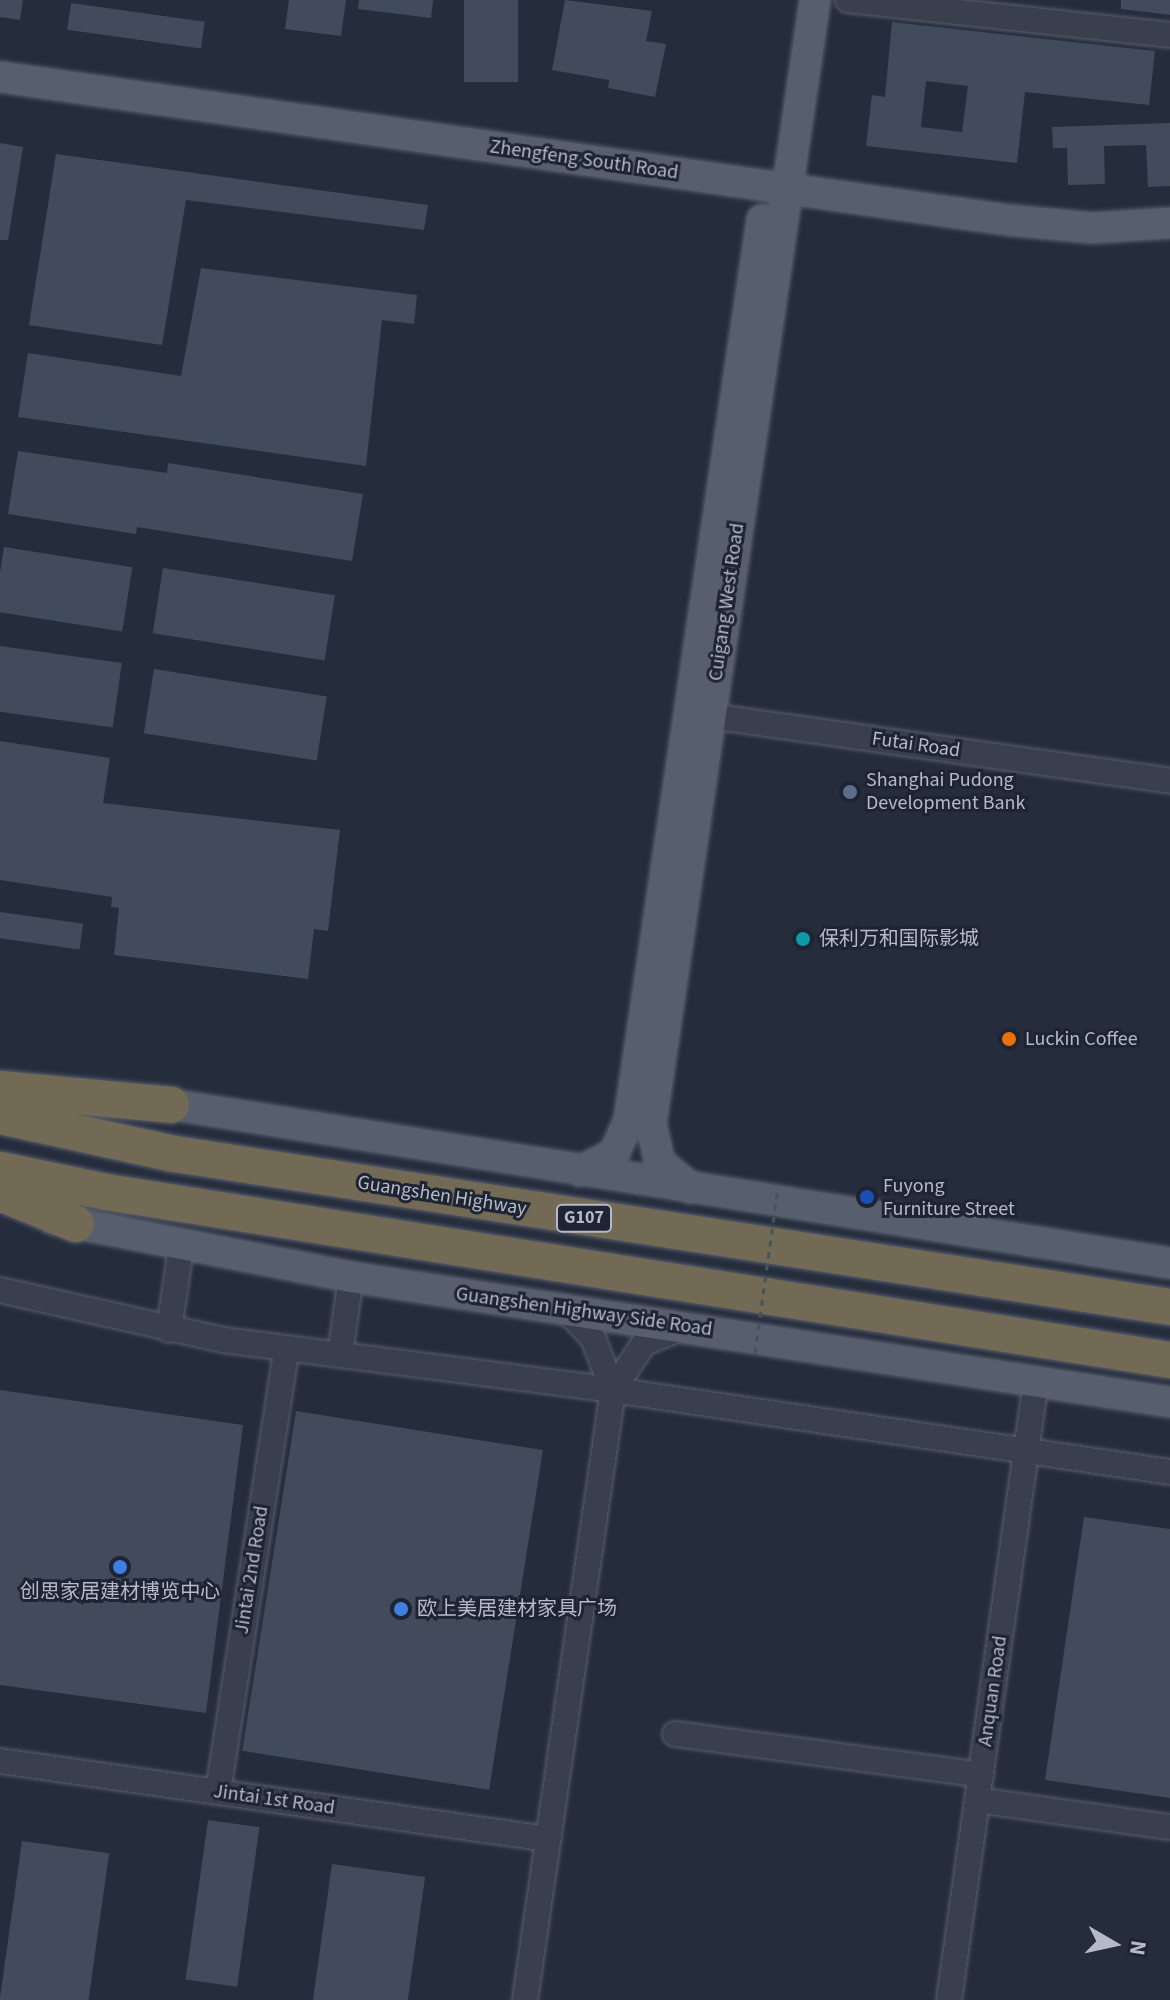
<!DOCTYPE html>
<html>
<head>
<meta charset="utf-8">
<style>
	body { margin:0 }
	#map { position:relative; width:1170px; height:2000px; overflow:hidden; background:#252d3d; font-family:"Source Sans 3","Noto Sans SC",sans-serif }
	div>[style] { position:absolute }
	[style*='--x'] { left:calc(var(--x)*1px); top:calc(var(--y)*1px); width:calc(var(--w)*1px); rotate:calc(var(--a)*1deg) }
	.building>* { inset:0; background:#414b5c; transform-origin:0 0 }
	.roads { filter:drop-shadow(0 0 2px #575d6b) drop-shadow(0 0 2px #575d6b) }
	.minor>* { height:24px; margin:-12px; padding:0 12px; transform-origin:12px; border-radius:12px; background:#393f4d }
	.major>* { height:30px; margin:-15px; padding:0 15px; transform-origin:15px; border-radius:15px; background:#575e6d }
	.highway>* { height:36px; margin:-18px; padding:0 18px; transform-origin:18px; border-radius:18px; background:#736a56 }
	.path-bridge>* { height:3px; margin-top:-1.5px; transform-origin:0; background:repeating-linear-gradient(90deg,#425558 0 6px,transparent 0 12px) }
	.dots>* { width:22px; height:22px; translate:-50% -50%; box-sizing:border-box; border:4px solid #1e2432; border-radius:50% }
	span { translate:-50% -50%; white-space:nowrap; text-align:center; line-height:1.15; -webkit-text-stroke:6px #1e2432; paint-order:stroke }
	.shield-label span { padding:2px 6px; background:#1e2432; border:2px solid; border-radius:6px; -webkit-text-stroke-width:0 }
	.shield-label { font-size:18px; color:#b5bac8; font-weight:700 }
	.street-label { font-size:20px; color:#b5bac8 }
	.poi-label { font-size:20px; color:#b5bac8 }
	.left { translate:0 -50%; text-align:left }
	.north { position:absolute; left:1074px; top:1904px; width:80px; height:80px; -webkit-text-stroke:6px #1e2432; paint-order:stroke; rotate:99deg; font-size:22px; font-weight:700; line-height:32px; text-align:center; color:#b5bac8 }
	.north::after { content:''; display:block; margin:auto; width:28px; height:36px; background:#b5bac8; clip-path:polygon(50% 0,100% 100%,50% 72%,0 100%) }
</style>
</head>
<body>
<div id="map">
	<div class="building">
		<i style="clip-path:polygon(0 0,23px 0,20px 20px,0 17px)"></i>
		<i style="clip-path:polygon(289px 0,346px 0,341px 36px,285px 29px)"></i>
		<i style="clip-path:polygon(359px 0,433px 0,431px 18px,358px 9px)"></i>
		<i style="left:464px;top:0;width:54px;height:82px"></i>
		<i style="clip-path:polygon(565px 0,652px 11px,646px 41px,666px 44px,655px 97px,608px 88px,609px 80px,552px 70px)"></i>
		<i style="clip-path:polygon(1121px 0,1170px 0,1170px 15px,1121px 9px)"></i>
		<i style="left:71px;top:3px;width:135px;height:27px;rotate:8deg"></i>
		<i style="clip-path:polygon(evenodd,892px 22px,1155px 51px,1149px 105px,1025px 92px,1017px 163px,866px 146px,872px 95px,885px 97px,892px 22px,926px 81px,968px 86px,962px 132px,921px 127px,926px 81px)"></i>
		<i style="clip-path:polygon(1170px 123px,1170px 186px,1148px 187px,1146px 145px,1104px 146px,1105px 184px,1068px 185px,1067px 148px,1053px 148px,1052px 127px)"></i>
		<i style="clip-path:polygon(0 143px,23px 147px,8px 240px,0 240px)"></i>
		<i style="clip-path:polygon(56px 154px,428px 205px,424px 230px,186px 200px,162px 345px,29px 325px)"></i>
		<i style="clip-path:polygon(201px 268px,417px 295px,414px 324px,382px 320px,366px 466px,18px 417px,28px 353px,181px 376px)"></i>
		<i style="clip-path:polygon(18px 451px,167px 473px,168px 463px,363px 494px,352px 561px,137px 527px,136px 534px,8px 514px)"></i>
		<i style="left:4px;top:547px;width:130px;height:65px;rotate:9deg"></i>
		<i style="left:163px;top:568px;width:174px;height:66px;rotate:9deg"></i>
		<i style="left:0;top:646px;width:123px;height:65px;rotate:8deg"></i>
		<i style="left:154px;top:669px;width:175px;height:65px;rotate:9deg"></i>
		<i style="clip-path:polygon(0 741px,110px 758px,103px 803px,340px 830px,328px 931px,314px 929px,308px 979px,114px 955px,119px 908px,111px 907px,112px 897px,0 880px)"></i>
		<i style="left:0;top:912px;width:84px;height:26px;rotate:8deg"></i>
		<i style="clip-path:polygon(0 1390px,243px 1425px,206px 1713px,0 1685px)"></i>
		<i style="left:296px;top:1411px;width:250px;height:344px;rotate:9deg"></i>
		<i style="clip-path:polygon(1084px 1517px,1170px 1529px,1170px 1798px,1045px 1780px)"></i>
		<i style="left:208px;top:1820px;width:52px;height:161px;rotate:8deg"></i>
		<i style="left:22px;top:1841px;width:88px;height:161px;rotate:8deg"></i>
		<i style="left:332px;top:1864px;width:94px;height:137px;rotate:8deg"></i>
	</div>
	<div class="roads">
		<div class="minor">
			<i style="--x:848;--y:0;--w:324;--a:6.2"></i>
			<i style="--x:710;--y:716;--w:465;--a:8"></i>
			<i style="--x:0;--y:1290;--w:230;--a:12.6"></i>
			<i style="--x:224;--y:1340;--w:392;--a:7.3"></i>
			<i style="--x:613;--y:1390;--w:563;--a:8.37"></i>
			<i style="--x:566;--y:1310;--w:39;--a:46"></i>
			<i style="--x:593;--y:1338;--w:56;--a:69"></i>
			<i style="--x:169;--y:1330;--w:83;--a:-81.7"></i>
			<i style="--x:340;--y:1355;--w:79;--a:-82"></i>
			<i style="--x:675;--y:1734;--w:309;--a:7.6"></i>
			<i style="--x:0;--y:1761;--w:554;--a:8.1"></i>
			<i style="--x:218;--y:1792;--w:449;--a:-81.2"></i>
			<i style="--x:977;--y:1800;--w:195;--a:8"></i>
			<i style="--x:525;--y:2000;--w:616;--a:-81.79"></i>
			<i style="--x:613;--y:1390;--w:56;--a:-56.6"></i>
			<i style="--x:644;--y:1343;--w:40;--a:-22"></i>
			<i style="--x:949;--y:2000;--w:625;--a:-82"></i>
		</div>
		<div class="major">
			<i style="--x:0;--y:77;--w:1017;--a:8.08"></i>
			<i style="--x:1007;--y:220;--w:86;--a:5.3"></i>
			<i style="--x:1093;--y:228;--w:77;--a:-3.7"></i>
			<i style="--x:149;--y:1101;--w:1034;--a:9.02"></i>
			<i style="--x:580;--y:1171;--w:38;--a:-27"></i>
			<i style="--x:614;--y:1154;--w:36;--a:-66"></i>
			<i style="--x:629;--y:1121;--w:911;--a:-81.6"></i>
			<i style="--x:691;--y:1188;--w:40;--a:-141"></i>
			<i style="--x:660;--y:1163;--w:40;--a:-103"></i>
			<i style="--x:651;--y:1124;--w:1136;--a:-81.7"></i>
			<i style="--x:53;--y:1219;--w:304;--a:11"></i>
			<i style="--x:351;--y:1277;--w:828;--a:8.68"></i>
		</div>
		<div class="highway">
			<i style="--x:0;--y:1089;--w:172;--a:5.3"></i>
			<i style="--x:0;--y:1116;--w:179;--a:12.3"></i>
			<i style="--x:175;--y:1154;--w:1007;--a:8.74"></i>
			<i style="--x:0;--y:1170;--w:108;--a:11.7"></i>
			<i style="--x:106;--y:1192;--w:1077;--a:8.97"></i>
			<i style="--x:0;--y:1193;--w:82;--a:22.2"></i>
		</div>
	</div>
	<div class="path-bridge">
		<i style="--x:755;--y:1353;--w:168;--a:-82.1"></i>
	</div>
	<div class="dots">
		<i style="left:850px;top:792px;background:#5c6f8a"></i>
		<i style="left:803px;top:939px;background:#0f9aa8"></i>
		<i style="left:1009px;top:1039px;background:#e8710a"></i>
		<i style="left:867px;top:1197px;background:#1a4fb4"></i>
		<i style="left:120px;top:1567px;background:#3f7fe0"></i>
		<i style="left:401px;top:1609px;background:#3f7fe0"></i>
	</div>
	<div class="shield-label">
		<span style="left:584px;top:1218px">G107</span>
	</div>
	<div class="street-label">
		<span style="left:584px;top:160px;rotate:8deg">Zhengfeng South Road</span>
		<span style="left:727px;top:602px;rotate:-82deg">Cuigang West Road</span>
		<span style="left:916px;top:745px;rotate:8deg">Futai Road</span>
		<span style="left:442px;top:1196px;rotate:9deg">Guangshen Highway</span>
		<span style="left:584px;top:1312px;rotate:8deg">Guangshen Highway Side Road</span>
		<span style="left:252px;top:1570px;rotate:-81deg">Jintai 2nd Road</span>
		<span style="left:993px;top:1691px;rotate:-82deg">Anquan Road</span>
		<span style="left:274px;top:1800px;rotate:8deg">Jintai 1st Road</span>
	</div>
	<div class="poi-label">
		<span class="left" style="left:866px;top:792px">Shanghai Pudong<br>Development Bank</span>
		<span class="left" style="left:819px;top:939px">保利万和国际影城</span>
		<span class="left" style="left:1025px;top:1039px">Luckin Coffee</span>
		<span class="left" style="left:883px;top:1198px">Fuyong<br>Furniture Street</span>
		<span style="left:120px;top:1592px">创思家居建材博览中心</span>
		<span class="left" style="left:417px;top:1609px">欧上美居建材家具广场</span>
	</div>
	<div class="north">N</div>
</div>
</body>
</html>
